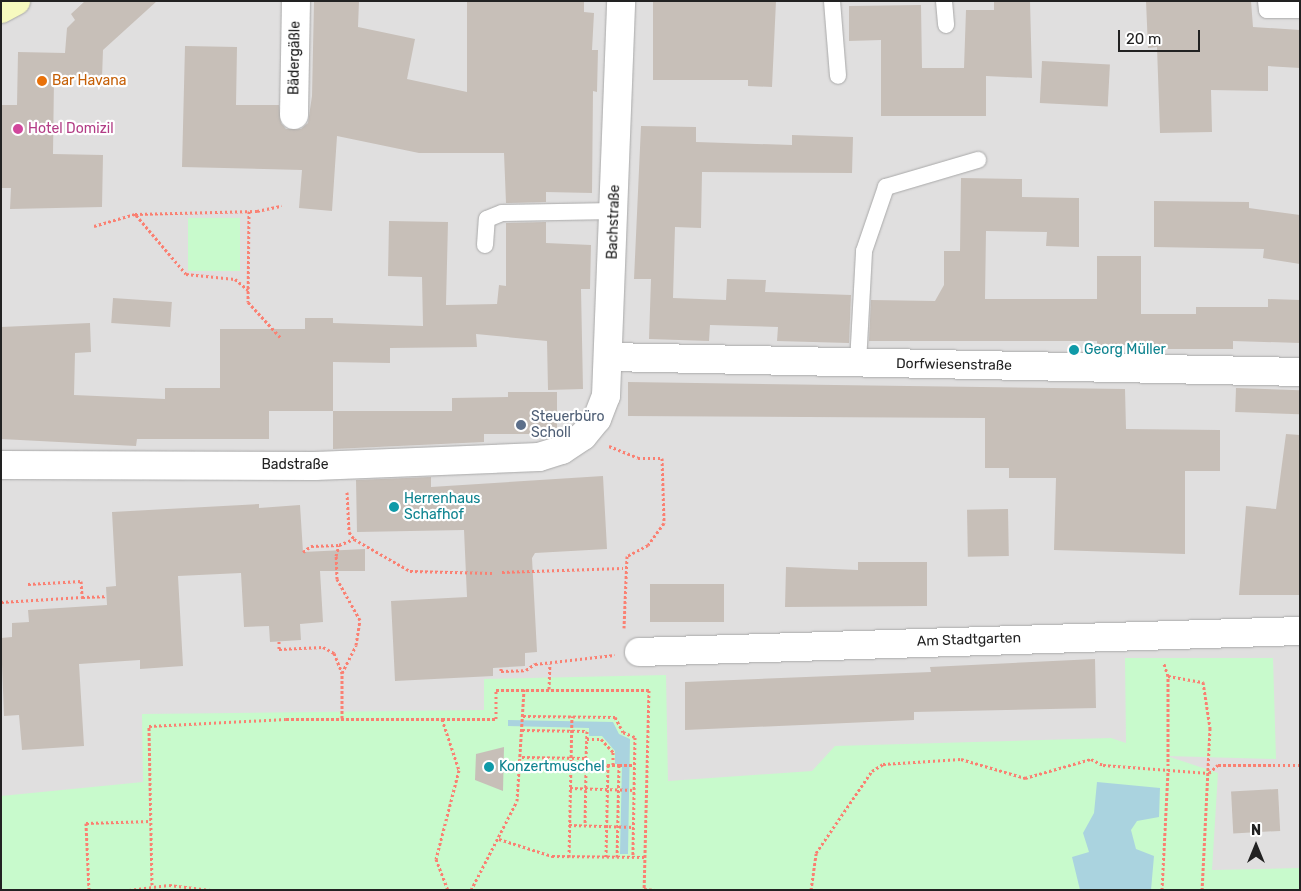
<!DOCTYPE html>
<html>
<head>
<meta charset="utf-8">
<style>
	body { margin:0 }
	#map { position:relative; width:1301px; height:891px; overflow:hidden; background:#f2efe9; font-family:Rubik,sans-serif }
	div>[style] { position:absolute }
	[style*='--x'] { left:calc(var(--x)*1px); top:calc(var(--y)*1px); width:calc(var(--w)*1px); rotate:calc(var(--a)*1deg) }
	.residential>* { inset:0; background:#e0dfdf; transform-origin:0 0 }
	.park>* { inset:0; background:#c8facc; transform-origin:0 0 }
	.water>* { inset:0; background:#aad3df }
	.building>* { inset:0; background:#c7bfb8; transform-origin:0 0 }
	.path>* { height:3px; margin-top:-1.5px; transform-origin:0; background:repeating-linear-gradient(90deg,#fa8072 0 2.5px,transparent 0 5px) }
	.roads { filter:drop-shadow(0 0 1px #a9a9a9) drop-shadow(0 0 1px #a9a9a9) }
	.lane>* { height:16px; margin:-8px; padding:0 8px; transform-origin:8px; border-radius:8px; background:#fff }
	.street>* { height:28px; margin:-14px; padding:0 14px; transform-origin:14px; border-radius:14px; background:#fff }
	.secondary>* { height:28px; margin:-14px; padding:0 14px; transform-origin:14px; border-radius:14px; background:#f7fabf }
	.dots>* { width:14px; height:14px; translate:-50% -50%; box-sizing:border-box; border:2px solid #fff; border-radius:50% }
	span { translate:-50% -50%; white-space:nowrap; text-align:center; line-height:1.15; -webkit-text-stroke:4.5px #fff; paint-order:stroke }
	.street-label { font-size:14px; color:#222 }
	.food-label { font-size:14px; color:#c56008 }
	.left { translate:0 -50%; text-align:left }
	.hotel-label { font-size:14px; color:#b23c85 }
	.culture-label { font-size:14px; color:#0d838f }
	.service-label { font-size:14px; color:#4e5e75 }
	.frame { position:absolute; inset:0; border:2px solid #222; pointer-events:none }
	.north { position:absolute; left:1231px; top:821px; width:50px; height:50px; -webkit-text-stroke:4px #fff; paint-order:stroke; rotate:0deg; font-size:14px; font-weight:700; line-height:20px; text-align:center; color:#222 }
	.north::after { content:''; display:block; margin:auto; width:18px; height:22px; background:#222; clip-path:polygon(50% 0,100% 100%,50% 72%,0 100%) }
	.scale { position:absolute; left:1118px; top:30px; width:82px; height:22px; box-sizing:border-box; border:2px solid #222; border-top:0; padding-left:6px; font-size:15px; line-height:18px; white-space:nowrap; color:#222; -webkit-text-stroke:4px #fff; paint-order:stroke }
</style>
</head>
<body>
<div id="map">
	<div class="residential">
		<i style="left:1px;top:1px;width:1299px;height:889px"></i>
	</div>
	<div class="park">
		<i style="left:188px;top:218px;width:52px;height:53px"></i>
		<i style="clip-path:polygon(1125px 658px,1273px 658px,1276px 759px,1167px 756px,1218px 773px,1212px 870px,1300px 868px,1300px 890px,1px 890px,1px 796px,143px 782px,142px 714px,484px 710px,484px 679px,666px 675px,668px 781px,812px 771px,835px 746px,1111px 738px,1126px 743px)"></i>
	</div>
	<div class="water">
		<i style="clip-path:polygon(508px 720px,613px 722px,619px 734px,630px 739px,628px 854px,620px 854px,622px 764px,615px 764px,615px 751px,602px 736px,589px 736px,589px 728px,508px 726px)"></i>
		<i style="clip-path:polygon(1097px 782px,1160px 788px,1159px 817px,1137px 821px,1131px 830px,1136px 849px,1154px 856px,1151px 890px,1080px 890px,1072px 857px,1089px 852px,1083px 833px,1094px 813px)"></i>
	</div>
	<div class="building">
		<i style="clip-path:polygon(85px 1px,157px 1px,103px 50px,102px 78px,54px 78px,53px 154px,103px 155px,102px 207px,10px 209px,11px 188px,1px 188px,1px 105px,17px 105px,18px 52px,65px 53px,67px 28px,75px 20px,71px 14px)"></i>
		<i style="clip-path:polygon(314px 1px,359px 1px,358px 27px,415px 39px,407px 79px,467px 92px,467px 1px,584px 1px,584px 12px,594px 13px,592px 50px,598px 50px,597px 92px,593px 91px,592px 193px,546px 192px,546px 202px,506px 203px,504px 153px,419px 153px,337px 136px,332px 211px,299px 208px,302px 170px,182px 167px,185px 46px,237px 47px,236px 105px,279px 105px,281px 123px,286px 129px,301px 129px,308px 123px,312px 96px)"></i>
		<i style="clip-path:polygon(653px 1px,776px 1px,772px 87px,748px 86px,748px 80px,653px 80px)"></i>
		<i style="clip-path:polygon(994px 1px,1030px 1px,1032px 78px,986px 76px,986px 116px,881px 116px,881px 40px,849px 41px,849px 6px,921px 5px,922px 68px,964px 68px,966px 10px,994px 10px)"></i>
		<i style="clip-path:polygon(1146px 1px,1251px 1px,1253px 27px,1300px 30px,1300px 68px,1268px 66px,1268px 91px,1211px 90px,1212px 132px,1160px 133px,1157px 47px,1148px 48px)"></i>
		<i style="left:1042px;top:61px;width:68px;height:42px;rotate:3deg"></i>
		<i style="clip-path:polygon(641px 126px,696px 127px,696px 142px,792px 145px,792px 135px,853px 137px,852px 173px,702px 172px,701px 228px,675px 227px,673px 298px,726px 300px,727px 279px,766px 280px,765px 292px,851px 295px,849px 343px,777px 341px,778px 327px,710px 325px,709px 341px,649px 339px,651px 279px,634px 279px)"></i>
		<i style="clip-path:polygon(961px 178px,1022px 179px,1022px 197px,1079px 198px,1079px 247px,1046px 246px,1047px 232px,986px 231px,985px 299px,1097px 299px,1097px 256px,1141px 256px,1141px 314px,1196px 314px,1196px 307px,1268px 307px,1268px 299px,1300px 300px,1300px 343px,1233px 341px,1233px 349px,1166px 349px,1166px 345px,1097px 345px,1097px 341px,869px 341px,871px 300px,935px 301px,944px 285px,944px 251px,960px 251px)"></i>
		<i style="clip-path:polygon(1154px 201px,1249px 202px,1249px 208px,1300px 215px,1300px 264px,1263px 258px,1264px 249px,1154px 247px)"></i>
		<i style="clip-path:polygon(389px 221px,448px 222px,446px 305px,497px 304px,499px 285px,506px 286px,506px 223px,546px 222px,546px 243px,591px 245px,590px 289px,581px 289px,583px 389px,548px 390px,547px 341px,476px 334px,477px 347px,390px 348px,390px 363px,333px 362px,333px 411px,269px 411px,269px 439px,137px 439px,136px 446px,1px 439px,1px 327px,90px 323px,91px 352px,75px 353px,74px 395px,165px 399px,165px 388px,220px 388px,220px 329px,305px 329px,305px 318px,333px 318px,333px 323px,423px 326px,422px 277px,388px 276px)"></i>
		<i style="left:113px;top:298px;width:59px;height:25px;rotate:4deg"></i>
		<i style="clip-path:polygon(628px 382px,1125px 389px,1126px 429px,1220px 430px,1220px 471px,1185px 471px,1185px 554px,1054px 550px,1056px 478px,1009px 478px,1009px 468px,985px 468px,985px 418px,628px 416px)"></i>
		<i style="left:1236px;top:388px;width:64px;height:24px;rotate:2deg"></i>
		<i style="clip-path:polygon(508px 392px,557px 392px,557px 434px,484px 434px,484px 442px,333px 449px,333px 411px,452px 411px,452px 398px,508px 397px)"></i>
		<i style="clip-path:polygon(1286px 434px,1300px 435px,1300px 595px,1239px 595px,1246px 506px,1276px 509px)"></i>
		<i style="clip-path:polygon(603px 476px,607px 549px,535px 553px,532px 558px,537px 652px,525px 653px,525px 666px,493px 668px,493px 676px,395px 681px,391px 601px,467px 597px,464px 530px,357px 532px,356px 480px,431px 477px,431px 487px)"></i>
		<i style="clip-path:polygon(259px 504px,259px 508px,300px 505px,303px 552px,365px 549px,365px 571px,320px 571px,323px 622px,300px 624px,301px 640px,270px 642px,269px 626px,244px 627px,241px 573px,178px 576px,183px 666px,140px 669px,140px 660px,79px 664px,84px 746px,22px 750px,19px 715px,4px 716px,1px 638px,12px 637px,12px 623px,29px 622px,28px 610px,107px 605px,106px 587px,116px 586px,112px 512px)"></i>
		<i style="left:1008px;top:509px;width:47px;height:41px;rotate:89deg"></i>
		<i style="clip-path:polygon(858px 562px,927px 562px,927px 606px,785px 607px,786px 567px,858px 570px)"></i>
		<i style="left:650px;top:584px;width:74px;height:38px"></i>
		<i style="clip-path:polygon(1095px 659px,1096px 708px,914px 712px,914px 720px,685px 730px,685px 682px,931px 672px,930px 667px)"></i>
		<i style="clip-path:polygon(504px 747px,503px 791px,475px 780px,476px 754px)"></i>
		<i style="left:1278px;top:789px;width:42px;height:47px;rotate:87deg"></i>
	</div>
	<div class="path">
		<i style="--x:249;--y:211;--w:91;--a:90.6"></i>
		<i style="--x:248;--y:302;--w:49;--a:47.5"></i>
		<i style="--x:136;--y:215;--w:77;--a:49.7"></i>
		<i style="--x:186;--y:274;--w:49;--a:5.8"></i>
		<i style="--x:235;--y:279;--w:17;--a:40"></i>
		<i style="--x:94;--y:226;--w:43;--a:-16.3"></i>
		<i style="--x:135;--y:214;--w:122;--a:-1.4"></i>
		<i style="--x:257;--y:211;--w:25;--a:-12"></i>
		<i style="--x:609;--y:446;--w:31;--a:22"></i>
		<i style="--x:638;--y:458;--w:24;--a:0"></i>
		<i style="--x:662;--y:458;--w:65;--a:88.2"></i>
		<i style="--x:664;--y:523;--w:27;--a:126"></i>
		<i style="--x:648;--y:545;--w:24;--a:152"></i>
		<i style="--x:627;--y:556;--w:72;--a:92.4"></i>
		<i style="--x:347;--y:492;--w:40;--a:87.1"></i>
		<i style="--x:349;--y:532;--w:9;--a:54"></i>
		<i style="--x:354;--y:539;--w:64;--a:29.7"></i>
		<i style="--x:410;--y:571;--w:82;--a:1.4"></i>
		<i style="--x:303;--y:552;--w:10;--a:-37"></i>
		<i style="--x:311;--y:546;--w:28;--a:-2"></i>
		<i style="--x:502;--y:572;--w:121;--a:-1.9"></i>
		<i style="--x:28;--y:584;--w:53;--a:-3.2"></i>
		<i style="--x:81;--y:581;--w:16;--a:86"></i>
		<i style="--x:82;--y:597;--w:24;--a:-2"></i>
		<i style="--x:1;--y:602;--w:81;--a:-3.5"></i>
		<i style="--x:279;--y:641;--w:8;--a:90"></i>
		<i style="--x:279;--y:649;--w:44;--a:-2.6"></i>
		<i style="--x:323;--y:647;--w:13;--a:29"></i>
		<i style="--x:334;--y:653;--w:22;--a:68"></i>
		<i style="--x:501;--y:668;--w:3;--a:90"></i>
		<i style="--x:501;--y:671;--w:25;--a:-2"></i>
		<i style="--x:526;--y:670;--w:11;--a:-34"></i>
		<i style="--x:535;--y:664;--w:80;--a:-6.5"></i>
		<i style="--x:1168;--y:676;--w:36;--a:10"></i>
		<i style="--x:1203;--y:682;--w:47;--a:81.3"></i>
		<i style="--x:1210;--y:728;--w:162;--a:92.8"></i>
		<i style="--x:549;--y:689;--w:25;--a:-88"></i>
		<i style="--x:523;--y:716;--w:92;--a:0.6"></i>
		<i style="--x:615;--y:717;--w:17;--a:62"></i>
		<i style="--x:623;--y:732;--w:13;--a:23"></i>
		<i style="--x:635;--y:737;--w:120;--a:91"></i>
		<i style="--x:342;--y:718;--w:45;--a:-90"></i>
		<i style="--x:342;--y:673;--w:31;--a:-63"></i>
		<i style="--x:356;--y:645;--w:25;--a:-81"></i>
		<i style="--x:360;--y:620;--w:47;--a:-119.3"></i>
		<i style="--x:337;--y:579;--w:23;--a:-92"></i>
		<i style="--x:336;--y:556;--w:11;--a:-75"></i>
		<i style="--x:339;--y:545;--w:16;--a:-22"></i>
		<i style="--x:442;--y:719;--w:54;--a:0"></i>
		<i style="--x:496;--y:719;--w:29;--a:-90"></i>
		<i style="--x:496;--y:690;--w:153;--a:0"></i>
		<i style="--x:649;--y:690;--w:199;--a:91.4"></i>
		<i style="--x:644;--y:889;--w:11;--a:5"></i>
		<i style="--x:522;--y:730;--w:65;--a:0.9"></i>
		<i style="--x:587;--y:731;--w:27;--a:92"></i>
		<i style="--x:586;--y:758;--w:9;--a:49"></i>
		<i style="--x:592;--y:765;--w:8;--a:140"></i>
		<i style="--x:586;--y:770;--w:55;--a:91"></i>
		<i style="--x:587;--y:739;--w:14;--a:0"></i>
		<i style="--x:601;--y:739;--w:18;--a:47"></i>
		<i style="--x:613;--y:752;--w:13;--a:90"></i>
		<i style="--x:522;--y:757;--w:64;--a:0.9"></i>
		<i style="--x:592;--y:765;--w:27;--a:0"></i>
		<i style="--x:619;--y:765;--w:92;--a:91.2"></i>
		<i style="--x:619;--y:765;--w:15;--a:0"></i>
		<i style="--x:521;--y:770;--w:65;--a:0"></i>
		<i style="--x:570;--y:788;--w:65;--a:1.8"></i>
		<i style="--x:569;--y:825;--w:65;--a:1.8"></i>
		<i style="--x:499;--y:839;--w:56;--a:17.8"></i>
		<i style="--x:552;--y:856;--w:93;--a:0.6"></i>
		<i style="--x:569;--y:857;--w:141;--a:-88.8"></i>
		<i style="--x:606;--y:857;--w:92;--a:-88.8"></i>
		<i style="--x:152;--y:885;--w:159;--a:-91.1"></i>
		<i style="--x:149;--y:726;--w:137;--a:-2.9"></i>
		<i style="--x:286;--y:719;--w:156;--a:0"></i>
		<i style="--x:442;--y:719;--w:54;--a:71.6"></i>
		<i style="--x:459;--y:770;--w:92;--a:104.5"></i>
		<i style="--x:436;--y:859;--w:33;--a:69"></i>
		<i style="--x:89;--y:890;--w:67;--a:-92.6"></i>
		<i style="--x:86;--y:823;--w:65;--a:-1.8"></i>
		<i style="--x:129;--y:890;--w:40;--a:-7.1"></i>
		<i style="--x:169;--y:885;--w:42;--a:6.8"></i>
		<i style="--x:471;--y:890;--w:100;--a:-62.7"></i>
		<i style="--x:517;--y:801;--w:112;--a:-86.4"></i>
		<i style="--x:811;--y:890;--w:37;--a:-82"></i>
		<i style="--x:816;--y:853;--w:99;--a:-55.7"></i>
		<i style="--x:872;--y:771;--w:13;--a:-32"></i>
		<i style="--x:883;--y:764;--w:78;--a:-3.7"></i>
		<i style="--x:961;--y:759;--w:67;--a:16.5"></i>
		<i style="--x:1025;--y:778;--w:69;--a:-16.1"></i>
		<i style="--x:1091;--y:759;--w:13;--a:27"></i>
		<i style="--x:1103;--y:765;--w:106;--a:4.3"></i>
		<i style="--x:1209;--y:773;--w:12;--a:-42"></i>
		<i style="--x:1218;--y:765;--w:82;--a:0"></i>
		<i style="--x:1162;--y:890;--w:119;--a:-87.1"></i>
		<i style="--x:1168;--y:771;--w:95;--a:-90"></i>
		<i style="--x:1168;--y:676;--w:13;--a:-108"></i>
	</div>
	<div class="roads">
		<div class="lane">
			<i style="--x:832;--y:1;--w:75;--a:85.4"></i>
			<i style="--x:944;--y:1;--w:24;--a:85"></i>
			<i style="--x:1266;--y:1;--w:9;--a:84"></i>
			<i style="--x:1267;--y:10;--w:33;--a:0"></i>
			<i style="--x:485;--y:245;--w:26;--a:-86"></i>
			<i style="--x:487;--y:219;--w:16;--a:-22"></i>
			<i style="--x:502;--y:213;--w:112;--a:-1"></i>
			<i style="--x:858;--y:363;--w:112;--a:-86.9"></i>
			<i style="--x:864;--y:251;--w:68;--a:-71"></i>
			<i style="--x:886;--y:187;--w:96;--a:-16.4"></i>
		</div>
		<div class="street">
			<i style="--x:294;--y:115;--w:114;--a:-89"></i>
			<i style="--x:609;--y:357;--w:691;--a:1.24"></i>
			<i style="--x:1;--y:465;--w:314;--a:0.2"></i>
			<i style="--x:315;--y:466;--w:224;--a:-2.3"></i>
			<i style="--x:539;--y:457;--w:24;--a:-17"></i>
			<i style="--x:562;--y:450;--w:25;--a:-34"></i>
			<i style="--x:583;--y:436;--w:22;--a:-51"></i>
			<i style="--x:597;--y:419;--w:25;--a:-69"></i>
			<i style="--x:606;--y:396;--w:395;--a:-87.8"></i>
			<i style="--x:639;--y:652;--w:661;--a:-1.82"></i>
		</div>
		<div class="secondary">
			<i style="--x:1;--y:9;--w:17;--a:-28"></i>
		</div>
	</div>
	<div class="dots">
		<i style="left:42px;top:81px;background:#e8710a"></i>
		<i style="left:18px;top:129px;background:#d1479c"></i>
		<i style="left:1074px;top:350px;background:#0f9aa8"></i>
		<i style="left:521px;top:425px;background:#5c6f8a"></i>
		<i style="left:394px;top:507px;background:#0f9aa8"></i>
		<i style="left:489px;top:767px;background:#0f9aa8"></i>
	</div>
	<div class="street-label">
		<span style="left:295px;top:58px;rotate:-89deg">Bädergäßle</span>
		<span style="left:614px;top:222px;rotate:-88deg">Bachstraße</span>
		<span style="left:954px;top:365px;rotate:1deg">Dorfwiesenstraße</span>
		<span style="left:295px;top:465px">Badstraße</span>
		<span style="left:969px;top:640px;rotate:-2deg">Am Stadtgarten</span>
	</div>
	<div class="food-label">
		<span class="left" style="left:52px;top:81px">Bar Havana</span>
	</div>
	<div class="hotel-label">
		<span class="left" style="left:28px;top:129px">Hotel Domizil</span>
	</div>
	<div class="culture-label">
		<span class="left" style="left:1084px;top:350px">Georg Müller</span>
		<span class="left" style="left:404px;top:507px">Herrenhaus<br>Schafhof</span>
		<span class="left" style="left:499px;top:767px">Konzertmuschel</span>
	</div>
	<div class="service-label">
		<span class="left" style="left:531px;top:425px">Steuerbüro<br>Scholl</span>
	</div>
	<div class="frame"></div>
	<div class="north">N</div>
	<div class="scale">20 m</div>
</div>
</body>
</html>
